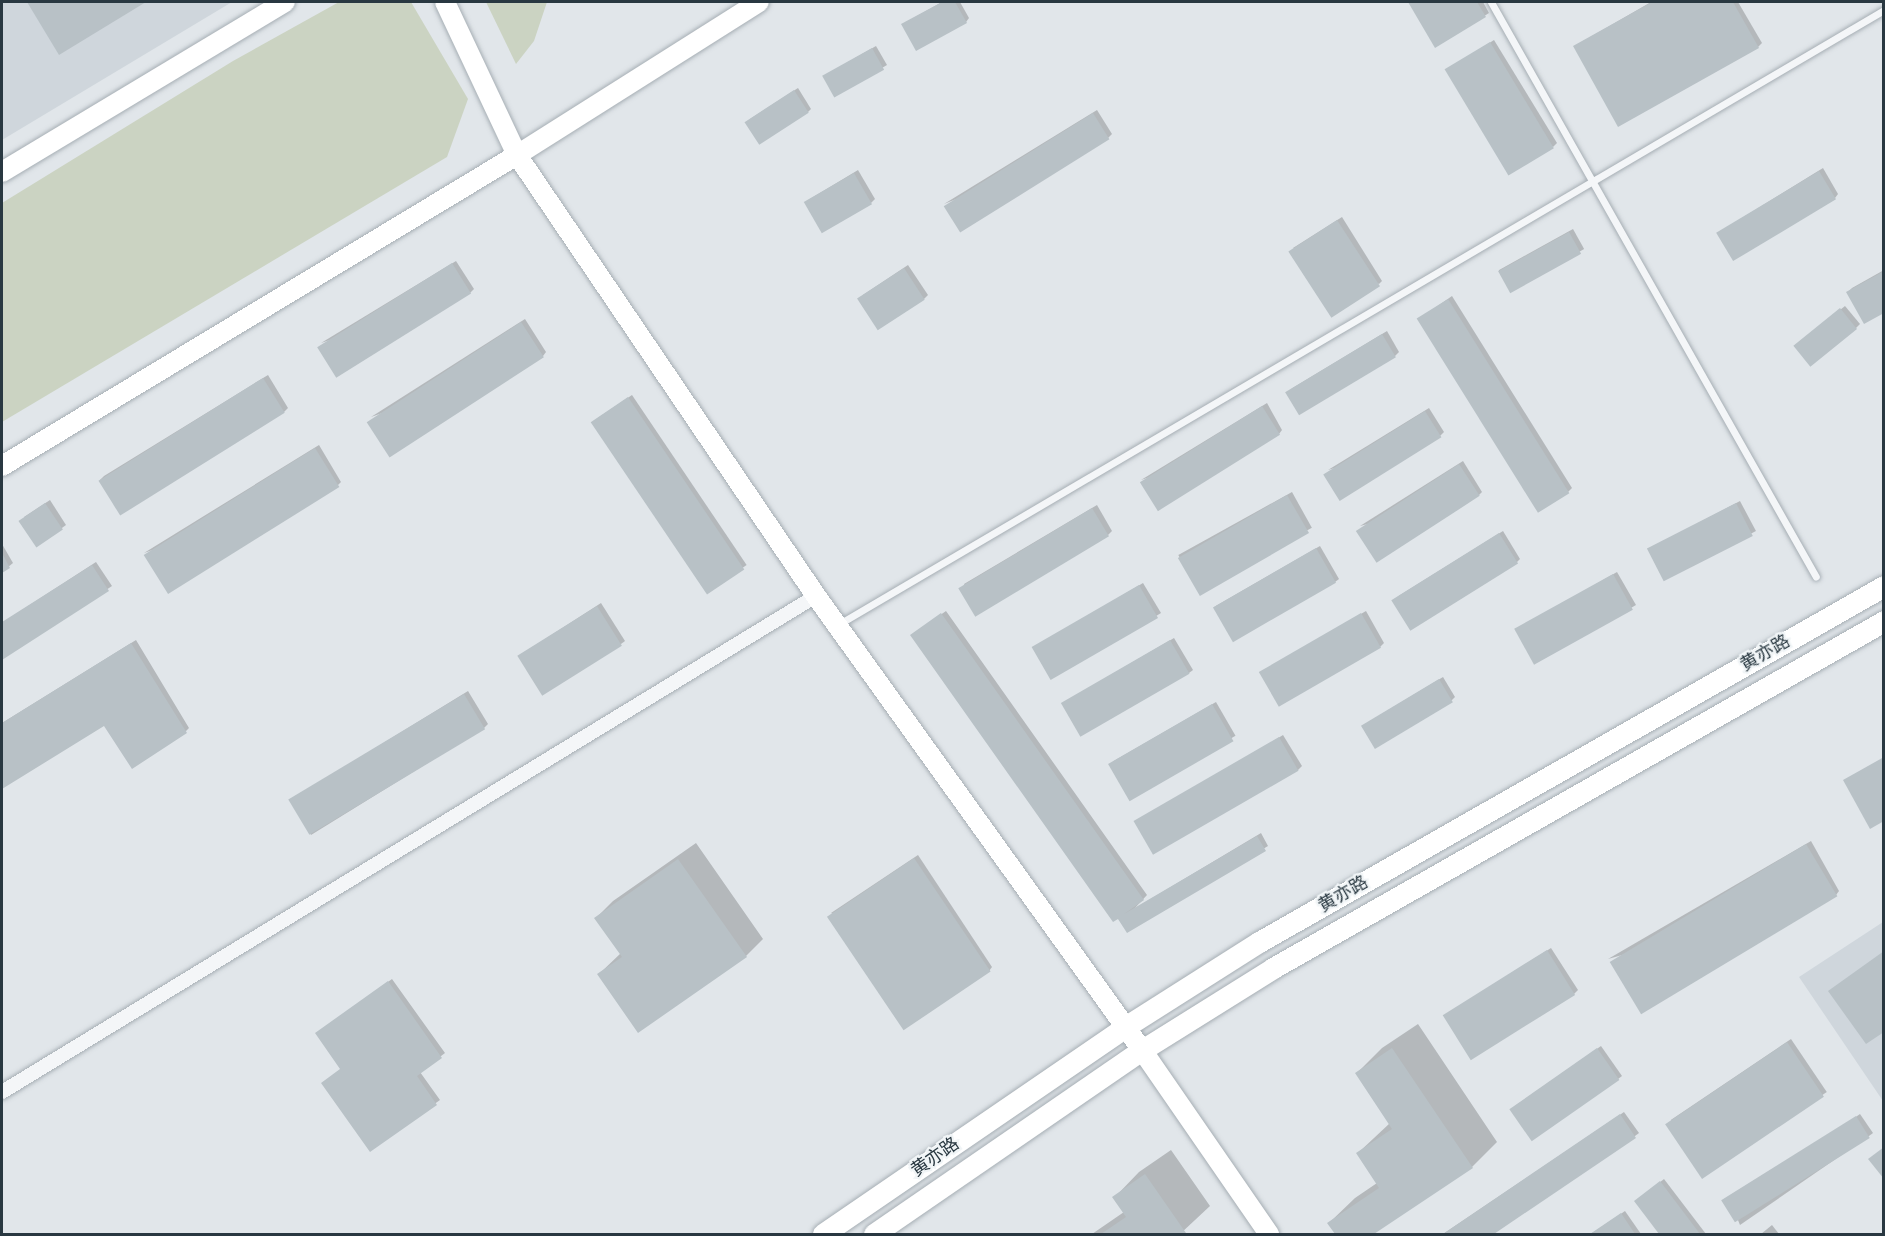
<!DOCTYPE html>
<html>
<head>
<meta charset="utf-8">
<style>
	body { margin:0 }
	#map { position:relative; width:1885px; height:1236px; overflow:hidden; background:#e1e6ea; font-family:"Work Sans","Noto Sans SC",sans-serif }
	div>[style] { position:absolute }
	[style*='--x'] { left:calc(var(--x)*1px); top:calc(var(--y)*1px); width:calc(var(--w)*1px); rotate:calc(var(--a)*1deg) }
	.built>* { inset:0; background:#cfd6dc }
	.green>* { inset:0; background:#cbd3c2 }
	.shadow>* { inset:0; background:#0003; transform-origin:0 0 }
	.building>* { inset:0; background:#b8c1c6; transform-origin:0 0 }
	.roads { filter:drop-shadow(0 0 2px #a6aeb4) drop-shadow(0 0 2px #a6aeb4) }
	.lane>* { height:7px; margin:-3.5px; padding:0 3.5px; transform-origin:3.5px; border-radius:3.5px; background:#f4f6f8 }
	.street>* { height:14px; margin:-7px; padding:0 7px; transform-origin:7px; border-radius:7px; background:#f4f6f8 }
	.secondary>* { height:20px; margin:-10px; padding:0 10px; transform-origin:10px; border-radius:10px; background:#fff }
	.primary>* { height:21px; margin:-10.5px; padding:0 10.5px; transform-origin:10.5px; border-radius:10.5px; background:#fff }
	span { translate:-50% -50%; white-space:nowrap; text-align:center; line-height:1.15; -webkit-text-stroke:4.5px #f1f5f7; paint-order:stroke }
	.street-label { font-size:18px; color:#293841 }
	.frame { position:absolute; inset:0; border:3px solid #293841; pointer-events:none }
</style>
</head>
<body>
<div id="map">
	<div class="built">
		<i style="clip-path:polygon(2px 2px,232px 2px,2px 140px)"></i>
		<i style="clip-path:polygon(1883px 922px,1883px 1101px,1799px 977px)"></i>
	</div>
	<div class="green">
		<i style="clip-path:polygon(339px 2px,411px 2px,468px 99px,447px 157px,2px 422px,2px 203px,233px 61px)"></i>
		<i style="clip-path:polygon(486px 2px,547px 2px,534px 41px,516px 64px)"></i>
	</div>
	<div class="shadow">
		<i style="clip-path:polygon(28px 2px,143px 2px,60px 53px)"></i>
		<i style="clip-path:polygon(942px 2px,960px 2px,969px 18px,966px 22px,903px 24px)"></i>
		<i style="clip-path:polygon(1409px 2px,1483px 2px,1489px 13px,1436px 46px)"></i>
		<i style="clip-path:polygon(1651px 2px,1738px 2px,1762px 43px,1758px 47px,1575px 46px)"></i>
		<i style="clip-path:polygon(1494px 40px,1557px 143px,1553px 147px,1447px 70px)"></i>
		<i style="left:876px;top:46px;width:22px;height:60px;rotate:60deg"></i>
		<i style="clip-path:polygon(798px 88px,811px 109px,808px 112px,750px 119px)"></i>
		<i style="clip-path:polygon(1097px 110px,1112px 134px,1108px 138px,944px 204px)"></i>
		<i style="clip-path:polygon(1823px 168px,1838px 194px,1835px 198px,1718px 233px)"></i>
		<i style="clip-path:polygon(858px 170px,875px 199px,871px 203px,810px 199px)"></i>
		<i style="clip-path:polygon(1342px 217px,1382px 281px,1379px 284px,1293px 248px)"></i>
		<i style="left:1573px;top:229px;width:23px;height:85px;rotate:61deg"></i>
		<i style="clip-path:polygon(456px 261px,474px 289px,470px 293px,321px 343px)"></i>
		<i style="clip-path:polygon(908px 265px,928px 295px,924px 299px,863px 295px)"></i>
		<i style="clip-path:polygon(1884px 270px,1884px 311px,1848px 292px,1852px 288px)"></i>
		<i style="clip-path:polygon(1452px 296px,1572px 488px,1568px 492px,1419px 319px)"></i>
		<i style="clip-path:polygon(1845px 306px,1860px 324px,1856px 328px,1800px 342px)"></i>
		<i style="clip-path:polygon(525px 319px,546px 352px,543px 356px,371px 417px)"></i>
		<i style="clip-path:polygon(1387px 331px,1399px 352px,1395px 356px,1291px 389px)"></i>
		<i style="clip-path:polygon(268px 375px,288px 408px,284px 412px,120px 513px,100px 480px,104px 476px)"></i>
		<i style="left:632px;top:395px;width:205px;height:42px;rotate:56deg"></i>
		<i style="clip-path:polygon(1267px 403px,1282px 430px,1279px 434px,1141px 480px)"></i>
		<i style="clip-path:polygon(1429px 408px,1444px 432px,1440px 436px,1328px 470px)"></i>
		<i style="clip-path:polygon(319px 445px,341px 482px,338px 485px,144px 553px)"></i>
		<i style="clip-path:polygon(1463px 461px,1482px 492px,1479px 495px,1360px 526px)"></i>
		<i style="left:1292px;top:492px;width:41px;height:130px;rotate:61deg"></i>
		<i style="clip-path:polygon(50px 500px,66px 525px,37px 546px,24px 517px)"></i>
		<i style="left:1740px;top:501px;width:34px;height:103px;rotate:62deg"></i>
		<i style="clip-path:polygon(1097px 505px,1112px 531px,1108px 535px,976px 614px,964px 584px)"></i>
		<i style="clip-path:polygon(1503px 531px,1520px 559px,1517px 562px,1397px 597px)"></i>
		<i style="clip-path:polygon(2px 544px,13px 563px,2px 572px)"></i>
		<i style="clip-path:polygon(1320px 546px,1339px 579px,1335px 582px,1214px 607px)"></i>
		<i style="clip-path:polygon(96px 562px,112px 586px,2px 659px,2px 623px)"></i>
		<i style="left:1617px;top:572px;width:38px;height:111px;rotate:60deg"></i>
		<i style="left:1143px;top:583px;width:35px;height:121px;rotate:59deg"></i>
		<i style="clip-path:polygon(601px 603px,625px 641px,621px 644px,519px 656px)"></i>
		<i style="clip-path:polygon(946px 611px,1147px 895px,1134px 909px,1261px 833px,1268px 846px,1127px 931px,916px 632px)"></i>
		<i style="clip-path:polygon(1366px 611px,1384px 643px,1380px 647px,1261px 672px)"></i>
		<i style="clip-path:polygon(1174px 638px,1193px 670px,1189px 673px,1063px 703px)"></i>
		<i style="clip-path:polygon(136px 640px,189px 728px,186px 731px,104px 724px,2px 787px,2px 723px)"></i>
		<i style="clip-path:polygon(1443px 677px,1455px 697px,1452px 700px,1367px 723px)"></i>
		<i style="clip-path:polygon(468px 691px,488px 724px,484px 728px,311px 835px,294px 798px)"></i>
		<i style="left:1216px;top:702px;width:39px;height:119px;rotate:60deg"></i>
		<i style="clip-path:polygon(1283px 735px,1302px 766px,1298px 770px,1137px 824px)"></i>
		<i style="clip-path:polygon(1811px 841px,1839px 891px,1836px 895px,1608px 959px)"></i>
		<i style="clip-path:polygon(696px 843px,763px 939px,746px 956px,599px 974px,621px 953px,596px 918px,613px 901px)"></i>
		<i style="clip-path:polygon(918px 855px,992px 967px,989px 971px,831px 913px)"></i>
		<i style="clip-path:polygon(1551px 948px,1578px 990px,1574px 994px,1445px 1015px)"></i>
		<i style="clip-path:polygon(392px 979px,445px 1053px,420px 1072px,440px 1100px,370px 1150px,342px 1068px,321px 1030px)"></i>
		<i style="clip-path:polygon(1418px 1024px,1497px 1142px,1472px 1167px,1371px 1234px,1337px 1234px,1329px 1223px,1355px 1198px,1377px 1183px,1358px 1153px,1390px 1123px,1357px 1073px,1382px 1048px)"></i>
		<i style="left:1791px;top:1039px;width:64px;height:145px;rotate:56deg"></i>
		<i style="clip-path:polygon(1601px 1046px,1622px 1076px,1618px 1079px,1515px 1106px)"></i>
		<i style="clip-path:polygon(1624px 1112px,1639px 1133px,1635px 1136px,1491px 1234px,1443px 1234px)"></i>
		<i style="clip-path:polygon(1860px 1114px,1873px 1133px,1869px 1136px,1740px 1225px,1731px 1203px)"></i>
		<i style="clip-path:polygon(1171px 1150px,1210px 1206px,1180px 1234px,1092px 1234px,1124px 1212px,1114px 1198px,1139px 1172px)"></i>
		<i style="clip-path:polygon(1664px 1179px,1706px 1234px,1661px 1234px,1636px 1201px)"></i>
		<i style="clip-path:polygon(1625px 1211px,1641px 1234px,1591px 1234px)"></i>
		<i style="clip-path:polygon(1772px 1225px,1779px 1234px,1761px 1234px)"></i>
	</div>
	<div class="building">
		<i style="clip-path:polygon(27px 2px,146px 2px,59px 55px)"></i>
		<i style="clip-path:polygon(942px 2px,955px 2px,967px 23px,916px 51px,901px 24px)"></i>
		<i style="clip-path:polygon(1408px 2px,1477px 2px,1486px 17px,1435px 48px)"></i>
		<i style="clip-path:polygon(1652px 2px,1733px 2px,1759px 48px,1618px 127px,1573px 46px)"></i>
		<i style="left:1490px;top:42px;width:124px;height:53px;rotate:59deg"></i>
		<i style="left:872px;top:48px;width:25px;height:57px;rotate:61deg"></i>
		<i style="left:794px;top:90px;width:27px;height:59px;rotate:57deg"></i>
		<i style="left:1093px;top:113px;width:31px;height:176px;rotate:58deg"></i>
		<i style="left:1819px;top:171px;width:33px;height:120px;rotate:59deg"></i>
		<i style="left:854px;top:173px;width:36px;height:58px;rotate:60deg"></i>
		<i style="left:1337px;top:220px;width:79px;height:58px;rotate:57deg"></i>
		<i style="left:1569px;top:232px;width:25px;height:81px;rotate:61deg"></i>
		<i style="left:452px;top:263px;width:36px;height:159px;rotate:58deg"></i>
		<i style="left:904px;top:268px;width:38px;height:56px;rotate:57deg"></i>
		<i style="clip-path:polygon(1884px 271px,1884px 313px,1864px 324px,1846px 292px)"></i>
		<i style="left:1448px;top:299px;width:229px;height:37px;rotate:58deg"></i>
		<i style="left:1840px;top:308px;width:27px;height:60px;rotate:51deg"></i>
		<i style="left:521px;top:322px;width:42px;height:184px;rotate:57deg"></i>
		<i style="left:1382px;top:334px;width:27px;height:113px;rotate:59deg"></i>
		<i style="left:263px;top:378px;width:41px;height:194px;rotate:58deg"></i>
		<i style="left:628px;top:397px;width:208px;height:45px;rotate:56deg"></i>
		<i style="left:1262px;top:406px;width:34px;height:144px;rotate:58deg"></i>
		<i style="left:1425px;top:411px;width:31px;height:120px;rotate:58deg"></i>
		<i style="left:315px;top:448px;width:46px;height:202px;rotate:58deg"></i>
		<i style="left:1459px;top:464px;width:38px;height:123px;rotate:57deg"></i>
		<i style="left:1287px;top:495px;width:44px;height:126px;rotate:60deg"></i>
		<i style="left:45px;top:503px;width:32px;height:32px;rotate:56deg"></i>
		<i style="left:1736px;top:503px;width:37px;height:100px;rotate:63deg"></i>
		<i style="left:1092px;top:508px;width:33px;height:156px;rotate:59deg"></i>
		<i style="left:1499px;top:533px;width:36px;height:127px;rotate:58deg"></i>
		<i style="left:1316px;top:548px;width:40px;height:119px;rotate:60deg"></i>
		<i style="clip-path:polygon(2px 553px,10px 568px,2px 573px)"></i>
		<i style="clip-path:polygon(92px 565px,109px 591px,2px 660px,2px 622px)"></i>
		<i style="left:1613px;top:574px;width:41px;height:113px;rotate:61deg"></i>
		<i style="left:1139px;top:585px;width:38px;height:124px;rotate:60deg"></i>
		<i style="left:597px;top:606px;width:47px;height:94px;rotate:58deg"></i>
		<i style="clip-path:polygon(941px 613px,1144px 900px,1124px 914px,1257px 836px,1266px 851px,1127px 933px,1118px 919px,1113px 922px,910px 635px)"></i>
		<i style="left:1361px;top:613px;width:40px;height:118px;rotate:60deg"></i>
		<i style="left:1170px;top:640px;width:39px;height:126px;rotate:60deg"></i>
		<i style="clip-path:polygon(131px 643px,187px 733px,132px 769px,104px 726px,2px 789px,2px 723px)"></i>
		<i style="left:1439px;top:679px;width:27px;height:91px;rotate:59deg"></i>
		<i style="left:464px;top:694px;width:41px;height:205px;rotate:59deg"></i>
		<i style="left:1212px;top:704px;width:43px;height:120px;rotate:60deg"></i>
		<i style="left:1279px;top:737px;width:39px;height:168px;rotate:60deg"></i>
		<i style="clip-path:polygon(1884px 757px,1884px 821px,1870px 829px,1843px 780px)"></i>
		<i style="left:1806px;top:844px;width:61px;height:229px;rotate:59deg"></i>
		<i style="left:914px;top:858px;width:137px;height:105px;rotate:56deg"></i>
		<i style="clip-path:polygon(678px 859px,747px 957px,638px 1033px,597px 974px,622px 957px,594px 918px)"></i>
		<i style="left:1547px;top:950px;width:53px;height:123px;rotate:58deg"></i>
		<i style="clip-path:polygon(1884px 951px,1884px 1032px,1866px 1044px,1828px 991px)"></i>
		<i style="clip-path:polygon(388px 981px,442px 1058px,417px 1076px,437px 1105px,370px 1152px,321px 1083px,340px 1069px,315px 1033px)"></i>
		<i style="left:1787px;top:1042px;width:66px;height:147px;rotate:56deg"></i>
		<i style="clip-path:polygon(1392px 1048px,1473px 1168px,1374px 1234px,1335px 1234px,1327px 1223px,1379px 1188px,1356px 1153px,1392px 1129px,1355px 1073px)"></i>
		<i style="left:1597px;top:1048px;width:39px;height:107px;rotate:55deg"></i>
		<i style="clip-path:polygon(1620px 1114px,1636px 1138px,1494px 1234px,1443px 1234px)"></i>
		<i style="left:1856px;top:1116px;width:26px;height:159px;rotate:58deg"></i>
		<i style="clip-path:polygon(1884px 1147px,1884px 1179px,1868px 1159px)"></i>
		<i style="clip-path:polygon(1145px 1174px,1186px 1233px,1101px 1234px,1126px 1217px,1112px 1197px)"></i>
		<i style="clip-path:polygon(1660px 1181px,1700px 1234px,1659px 1234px,1634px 1201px)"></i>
		<i style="clip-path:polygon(1621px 1213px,1635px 1234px,1590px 1234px)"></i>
	</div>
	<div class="roads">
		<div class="lane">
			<i style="--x:1491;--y:2;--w:660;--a:60.52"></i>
			<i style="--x:839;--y:624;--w:1212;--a:-30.44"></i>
		</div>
		<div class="street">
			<i style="--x:2;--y:1092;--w:953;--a:-31.36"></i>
		</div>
		<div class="secondary">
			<i style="--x:445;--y:2;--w:169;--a:64.8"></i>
			<i style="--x:517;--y:155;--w:533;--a:55.86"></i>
			<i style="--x:816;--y:596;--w:559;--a:54.32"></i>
			<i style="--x:1142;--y:1050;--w:224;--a:55.4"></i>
			<i style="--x:2;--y:172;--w:330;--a:-31"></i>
			<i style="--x:2;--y:466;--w:602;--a:-31.13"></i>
			<i style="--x:517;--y:155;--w:286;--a:-32.3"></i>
		</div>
		<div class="primary">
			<i style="--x:823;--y:1234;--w:366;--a:-34.4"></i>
			<i style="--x:1125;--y:1027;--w:159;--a:-32.4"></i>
			<i style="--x:1259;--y:942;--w:719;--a:-29.67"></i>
			<i style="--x:874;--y:1234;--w:325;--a:-34.5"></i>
			<i style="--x:1142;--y:1050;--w:155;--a:-32"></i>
			<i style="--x:1273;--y:968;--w:703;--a:-29.59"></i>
		</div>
	</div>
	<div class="street-label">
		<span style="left:1765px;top:653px;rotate:-30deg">黄亦路</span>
		<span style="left:1343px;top:894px;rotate:-30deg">黄亦路</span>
		<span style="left:935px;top:1157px;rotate:-35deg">黄亦路</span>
	</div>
	<div class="frame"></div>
</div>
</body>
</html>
